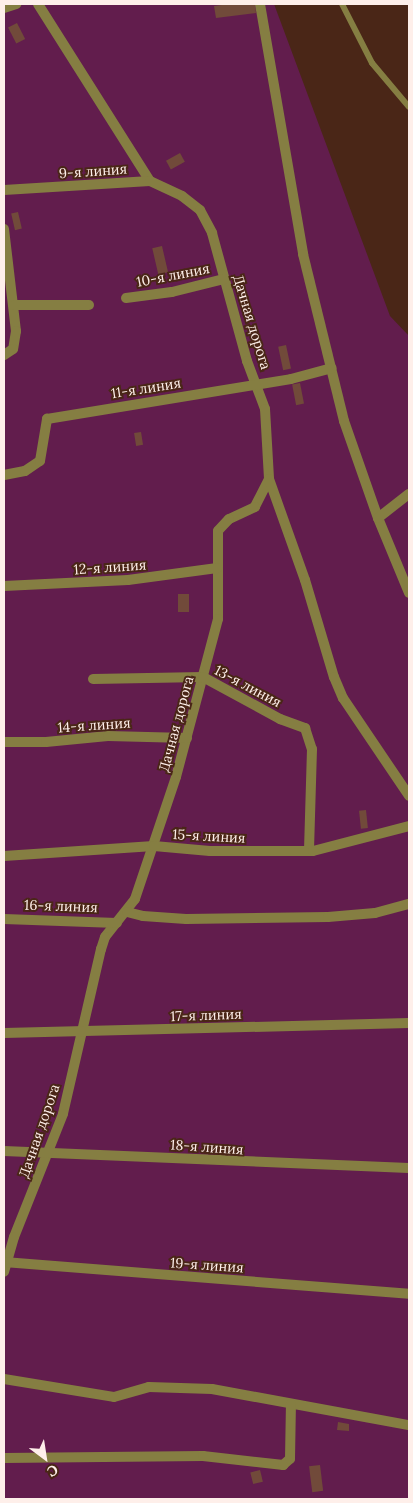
<!DOCTYPE html>
<html>
<head>
<meta charset="utf-8">
<style>
	body { margin:0 }
	#map { position:relative; width:413px; height:1503px; overflow:hidden; background:#4a2617; font-family:Lora,serif }
	div>[style] { position:absolute }
	[style*='--x'] { left:calc(var(--x)*1px); top:calc(var(--y)*1px); width:calc(var(--w)*1px); rotate:calc(var(--a)*1deg) }
	.green>* { inset:0; background:#621d4d }
	.building>* { inset:0; background:#714a3a; transform-origin:0 0 }
	.service>* { height:6px; margin:-3px; padding:0 3px; transform-origin:3px; border-radius:3px; background:#857e42 }
	.minor>* { height:10px; margin:-5px; padding:0 5px; transform-origin:5px; border-radius:5px; background:#857e42 }
	span { translate:-50% -50%; white-space:nowrap; text-align:center; line-height:1.15; -webkit-text-stroke:4px #4a2617; paint-order:stroke }
	.street-label { font-size:14px; color:#feefea }
	.frame { position:absolute; inset:0; border:5px solid #feefea; pointer-events:none }
	.north { position:absolute; left:20px; top:1433px; width:50px; height:50px; -webkit-text-stroke:4px #4a2617; paint-order:stroke; rotate:149deg; font-size:14px; font-weight:700; line-height:20px; text-align:center; color:#feefea }
	.north::after { content:''; display:block; margin:auto; width:18px; height:22px; background:#feefea; clip-path:polygon(50% 0,100% 100%,50% 72%,0 100%) }
</style>
</head>
<body>
<div id="map">
	<div class="green">
		<i style="clip-path:polygon(4px 4px,274px 4px,390px 316px,409px 336px,409px 1499px,4px 1499px)"></i>
	</div>
	<div class="building">
		<i style="clip-path:polygon(229px 4px,255px 4px,256px 13px,216px 18px,214px 6px)"></i>
		<i style="left:17px;top:23px;width:18px;height:10px;rotate:63deg"></i>
		<i style="left:180px;top:153px;width:10px;height:16px;rotate:61deg"></i>
		<i style="left:18px;top:212px;width:17px;height:7px;rotate:77deg"></i>
		<i style="left:162px;top:246px;width:27px;height:10px;rotate:77deg"></i>
		<i style="left:286px;top:345px;width:24px;height:8px;rotate:78deg"></i>
		<i style="left:300px;top:383px;width:21px;height:8px;rotate:79deg"></i>
		<i style="left:141px;top:432px;width:13px;height:7px;rotate:81deg"></i>
		<i style="left:178px;top:594px;width:11px;height:18px"></i>
		<i style="left:366px;top:810px;width:18px;height:7px;rotate:84deg"></i>
		<i style="clip-path:polygon(338px 1422px,349px 1424px,349px 1431px,337px 1430px)"></i>
		<i style="left:320px;top:1465px;width:26px;height:11px;rotate:83deg"></i>
		<i style="left:260px;top:1470px;width:12px;height:10px;rotate:76deg"></i>
	</div>
	<div class="service">
		<i style="--x:342;--y:4;--w:66;--a:63"></i>
		<i style="--x:372;--y:63;--w:57;--a:49.9"></i>
	</div>
	<div class="minor">
		<i style="--x:38;--y:4;--w:209;--a:57.7"></i>
		<i style="--x:260;--y:4;--w:254;--a:80.2"></i>
		<i style="--x:303;--y:254;--w:172;--a:76.2"></i>
		<i style="--x:344;--y:421;--w:103;--a:70.7"></i>
		<i style="--x:378;--y:518;--w:81;--a:67.5"></i>
		<i style="--x:4;--y:8;--w:13;--a:-18"></i>
		<i style="--x:4;--y:190;--w:146;--a:-3.5"></i>
		<i style="--x:150;--y:181;--w:35;--a:25"></i>
		<i style="--x:182;--y:196;--w:23;--a:38"></i>
		<i style="--x:200;--y:210;--w:26;--a:62"></i>
		<i style="--x:212;--y:233;--w:133;--a:74.7"></i>
		<i style="--x:247;--y:361;--w:51;--a:69.4"></i>
		<i style="--x:265;--y:409;--w:70;--a:86.7"></i>
		<i style="--x:269;--y:479;--w:31;--a:117"></i>
		<i style="--x:255;--y:507;--w:29;--a:155"></i>
		<i style="--x:229;--y:519;--w:16;--a:133"></i>
		<i style="--x:218;--y:531;--w:88;--a:90"></i>
		<i style="--x:218;--y:619;--w:163;--a:104.9"></i>
		<i style="--x:176;--y:777;--w:129;--a:108.6"></i>
		<i style="--x:135;--y:899;--w:48;--a:128.3"></i>
		<i style="--x:105;--y:937;--w:13;--a:108"></i>
		<i style="--x:101;--y:949;--w:169;--a:103"></i>
		<i style="--x:63;--y:1114;--w:132;--a:111.7"></i>
		<i style="--x:14;--y:1237;--w:36;--a:106"></i>
		<i style="--x:4;--y:229;--w:103;--a:83.3"></i>
		<i style="--x:16;--y:331;--w:18;--a:99"></i>
		<i style="--x:13;--y:349;--w:11;--a:146"></i>
		<i style="--x:126;--y:298;--w:46;--a:-7.4"></i>
		<i style="--x:172;--y:292;--w:54;--a:-14"></i>
		<i style="--x:14;--y:305;--w:75;--a:0"></i>
		<i style="--x:4;--y:475;--w:21;--a:-11"></i>
		<i style="--x:25;--y:471;--w:18;--a:-34"></i>
		<i style="--x:40;--y:461;--w:43;--a:-80.5"></i>
		<i style="--x:47;--y:419;--w:247;--a:-9.3"></i>
		<i style="--x:291;--y:379;--w:42;--a:-15"></i>
		<i style="--x:269;--y:479;--w:107;--a:70.4"></i>
		<i style="--x:305;--y:580;--w:101;--a:73.4"></i>
		<i style="--x:334;--y:677;--w:23;--a:67"></i>
		<i style="--x:343;--y:698;--w:118;--a:56"></i>
		<i style="--x:378;--y:518;--w:39;--a:-38"></i>
		<i style="--x:4;--y:586;--w:124;--a:-2.8"></i>
		<i style="--x:128;--y:580;--w:90;--a:-7.7"></i>
		<i style="--x:93;--y:679;--w:110;--a:-1"></i>
		<i style="--x:203;--y:677;--w:88;--a:28.6"></i>
		<i style="--x:280;--y:719;--w:27;--a:20"></i>
		<i style="--x:305;--y:728;--w:22;--a:72"></i>
		<i style="--x:312;--y:749;--w:102;--a:91.7"></i>
		<i style="--x:4;--y:742;--w:42;--a:0"></i>
		<i style="--x:46;--y:742;--w:62;--a:-5.5"></i>
		<i style="--x:108;--y:736;--w:79;--a:1.5"></i>
		<i style="--x:4;--y:856;--w:150;--a:-3.8"></i>
		<i style="--x:154;--y:846;--w:56;--a:5.1"></i>
		<i style="--x:210;--y:851;--w:103;--a:0"></i>
		<i style="--x:313;--y:851;--w:99;--a:-14.6"></i>
		<i style="--x:127;--y:912;--w:16;--a:14"></i>
		<i style="--x:143;--y:916;--w:43;--a:4"></i>
		<i style="--x:186;--y:919;--w:142;--a:-0.8"></i>
		<i style="--x:328;--y:917;--w:47;--a:-4.9"></i>
		<i style="--x:375;--y:913;--w:35;--a:-15"></i>
		<i style="--x:4;--y:919;--w:113;--a:2"></i>
		<i style="--x:4;--y:1033;--w:405;--a:-1.4"></i>
		<i style="--x:4;--y:1151;--w:405;--a:2.4"></i>
		<i style="--x:4;--y:1262;--w:406;--a:4.5"></i>
		<i style="--x:4;--y:1379;--w:111;--a:9.3"></i>
		<i style="--x:114;--y:1397;--w:36;--a:-16"></i>
		<i style="--x:149;--y:1387;--w:63;--a:1.8"></i>
		<i style="--x:212;--y:1389;--w:200;--a:10.4"></i>
		<i style="--x:4;--y:1458;--w:199;--a:-0.6"></i>
		<i style="--x:203;--y:1456;--w:81;--a:6.4"></i>
		<i style="--x:283;--y:1465;--w:9;--a:-41"></i>
		<i style="--x:290;--y:1459;--w:55;--a:-89"></i>
	</div>
	<div class="street-label">
		<span style="left:93px;top:171px;rotate:-4deg">9-я линия</span>
		<span style="left:173px;top:275px;rotate:-11deg">10-я линия</span>
		<span style="left:252px;top:322px;rotate:73deg">Дачная дорога</span>
		<span style="left:146px;top:388px;rotate:-9deg">11-я линия</span>
		<span style="left:110px;top:567px;rotate:-4deg">12-я линия</span>
		<span style="left:248px;top:686px;rotate:28deg">13-я линия</span>
		<span style="left:176px;top:724px;rotate:-75deg">Дачная дорога</span>
		<span style="left:94px;top:725px;rotate:-4deg">14-я линия</span>
		<span style="left:209px;top:836px;rotate:3deg">15-я линия</span>
		<span style="left:61px;top:906px;rotate:2deg">16-я линия</span>
		<span style="left:206px;top:1015px;rotate:-2deg">17-я линия</span>
		<span style="left:39px;top:1131px;rotate:-71deg">Дачная дорога</span>
		<span style="left:207px;top:1147px;rotate:4deg">18-я линия</span>
		<span style="left:207px;top:1265px;rotate:4deg">19-я линия</span>
	</div>
	<div class="frame"></div>
	<div class="north">С</div>
</div>
</body>
</html>
